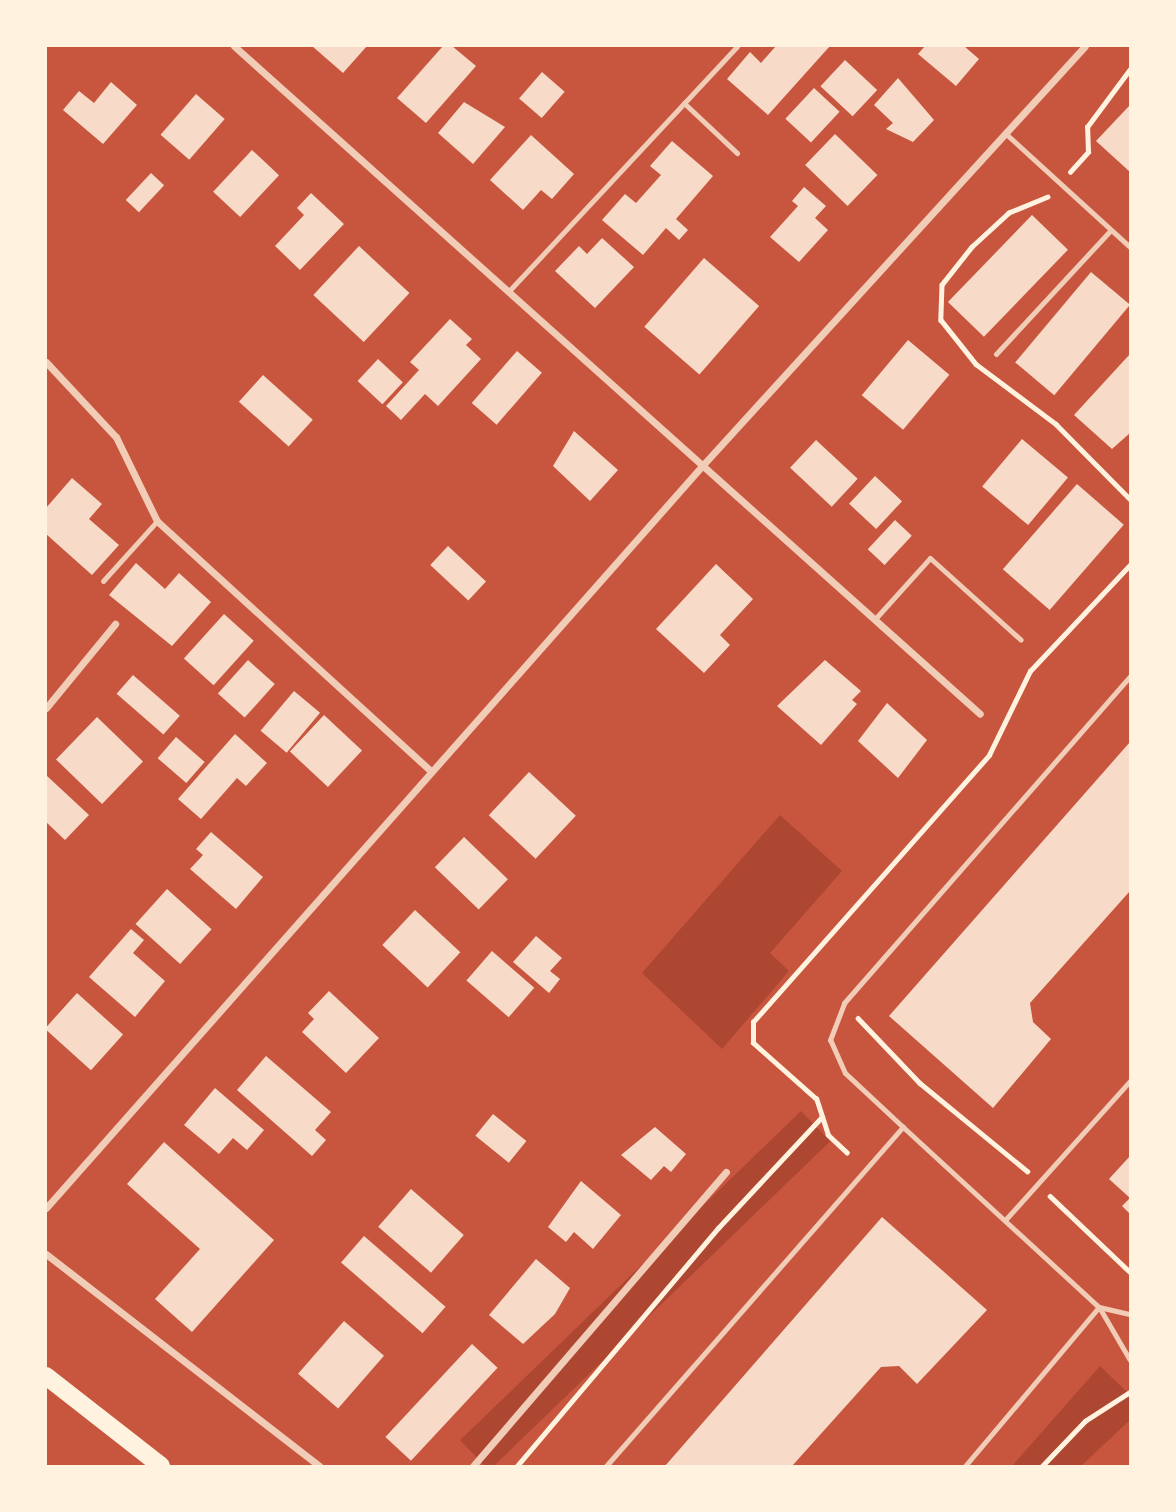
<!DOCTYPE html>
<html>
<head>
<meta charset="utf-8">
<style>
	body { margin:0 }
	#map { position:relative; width:1176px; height:1512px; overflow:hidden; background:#c8553d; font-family:"Sofia Sans Condensed",sans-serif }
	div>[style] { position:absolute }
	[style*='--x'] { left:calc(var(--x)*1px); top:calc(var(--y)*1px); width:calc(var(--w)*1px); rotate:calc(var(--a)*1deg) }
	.green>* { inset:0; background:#ae4732; transform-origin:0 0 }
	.building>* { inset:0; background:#f7dbc8; transform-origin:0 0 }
	.path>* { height:4.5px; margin:-2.25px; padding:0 2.25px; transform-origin:2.25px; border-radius:2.25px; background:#fff3e0 }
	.service>* { height:5px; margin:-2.5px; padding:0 2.5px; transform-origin:2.5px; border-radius:2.5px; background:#f1ccb7 }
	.minor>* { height:7px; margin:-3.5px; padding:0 3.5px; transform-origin:3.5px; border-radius:3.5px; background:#f1ccb7 }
	.primary>* { height:18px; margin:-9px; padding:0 9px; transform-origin:9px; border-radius:9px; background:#fff3e0 }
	span { translate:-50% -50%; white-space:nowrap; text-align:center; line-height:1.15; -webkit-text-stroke:7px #fff3e0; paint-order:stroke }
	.frame { position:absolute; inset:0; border:47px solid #fff3e0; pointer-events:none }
</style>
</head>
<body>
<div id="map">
	<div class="green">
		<i style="clip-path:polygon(780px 815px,842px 871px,770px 953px,789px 971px,722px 1049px,642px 973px)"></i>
		<i style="left:801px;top:1111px;width:42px;height:474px;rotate:46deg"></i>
		<i style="clip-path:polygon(1100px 1366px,1130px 1395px,1130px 1420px,1081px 1466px,1012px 1466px)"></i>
	</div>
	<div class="building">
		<i style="clip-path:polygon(312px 46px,367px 46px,343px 73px)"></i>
		<i style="clip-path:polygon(443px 46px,452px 46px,476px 66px,426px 123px,397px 98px)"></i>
		<i style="clip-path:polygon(776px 46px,830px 46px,768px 115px,727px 79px,750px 52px,761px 63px)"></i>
		<i style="clip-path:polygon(925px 46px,964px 46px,979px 59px,956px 86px,918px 54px)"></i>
		<i style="left:845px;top:60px;width:44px;height:36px;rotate:43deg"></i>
		<i style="left:542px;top:72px;width:30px;height:35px;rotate:41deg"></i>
		<i style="clip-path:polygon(898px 78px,934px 120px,913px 142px,886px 129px,893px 123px,874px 105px)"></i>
		<i style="clip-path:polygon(111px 82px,137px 105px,103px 144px,63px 110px,79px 91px,94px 103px)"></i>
		<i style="left:814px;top:88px;width:35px;height:42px;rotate:43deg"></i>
		<i style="left:196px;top:94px;width:38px;height:54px;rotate:41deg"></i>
		<i style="clip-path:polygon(464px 102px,505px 127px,473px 164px,438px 133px)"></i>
		<i style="clip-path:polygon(1130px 105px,1130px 172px,1096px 141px)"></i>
		<i style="left:835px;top:134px;width:59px;height:43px;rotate:44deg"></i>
		<i style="clip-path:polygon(531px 135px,574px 174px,552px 199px,541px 190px,523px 210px,490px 180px)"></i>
		<i style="clip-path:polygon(672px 141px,713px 176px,676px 219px,688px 230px,679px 240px,666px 228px,643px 255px,602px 220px,625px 194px,636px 203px,661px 175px,650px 166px)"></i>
		<i style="left:252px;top:150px;width:37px;height:57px;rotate:43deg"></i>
		<i style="left:151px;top:173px;width:18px;height:37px;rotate:43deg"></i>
		<i style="clip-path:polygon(804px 187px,826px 206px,815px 218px,828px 230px,799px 262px,770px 237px,798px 206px,792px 201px)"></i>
		<i style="clip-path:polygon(311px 193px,344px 224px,300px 270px,275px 246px,304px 215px,297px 208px)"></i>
		<i style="left:1032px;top:215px;width:50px;height:121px;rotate:44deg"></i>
		<i style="clip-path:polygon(602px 238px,634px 267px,595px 308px,555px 271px,579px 246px,587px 254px)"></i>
		<i style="left:359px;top:246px;width:69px;height:67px;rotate:43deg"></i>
		<i style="left:704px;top:258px;width:73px;height:91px;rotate:41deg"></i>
		<i style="left:1091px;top:272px;width:51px;height:118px;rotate:40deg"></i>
		<i style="clip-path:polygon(450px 319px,472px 339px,466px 345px,481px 359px,438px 406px,425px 394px,401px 420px,386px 406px,419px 370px,410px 362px)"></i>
		<i style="left:908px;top:340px;width:54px;height:72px;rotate:40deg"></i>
		<i style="left:517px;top:351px;width:33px;height:69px;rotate:41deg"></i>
		<i style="clip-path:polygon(1130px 354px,1130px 433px,1112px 449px,1074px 415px)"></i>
		<i style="left:378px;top:359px;width:34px;height:30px;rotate:43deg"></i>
		<i style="left:263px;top:375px;width:67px;height:36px;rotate:42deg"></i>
		<i style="clip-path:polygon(574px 431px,618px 470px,590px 501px,553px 466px)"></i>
		<i style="left:1022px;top:439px;width:60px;height:62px;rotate:40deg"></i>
		<i style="left:816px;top:440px;width:57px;height:38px;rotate:43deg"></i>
		<i style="left:875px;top:476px;width:37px;height:38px;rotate:43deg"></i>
		<i style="clip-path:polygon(72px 478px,102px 504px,89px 519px,119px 545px,92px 575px,46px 534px,46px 508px)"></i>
		<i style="left:1077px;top:484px;width:62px;height:113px;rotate:41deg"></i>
		<i style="left:895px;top:520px;width:23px;height:40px;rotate:43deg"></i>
		<i style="left:448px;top:546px;width:52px;height:26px;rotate:43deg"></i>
		<i style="clip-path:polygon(136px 563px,165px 589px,179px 573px,211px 602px,172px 646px,109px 595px)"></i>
		<i style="clip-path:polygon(716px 564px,753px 599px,720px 635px,730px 645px,704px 673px,656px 629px)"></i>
		<i style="left:224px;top:614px;width:40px;height:60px;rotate:42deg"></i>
		<i style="left:248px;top:660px;width:36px;height:45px;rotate:42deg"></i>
		<i style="clip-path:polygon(825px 660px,861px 691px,852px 700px,857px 704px,821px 745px,777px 706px)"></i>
		<i style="left:133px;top:675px;width:62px;height:25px;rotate:41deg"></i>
		<i style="left:294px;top:691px;width:34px;height:52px;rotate:40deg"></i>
		<i style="clip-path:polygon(887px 703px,927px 740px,898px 778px,858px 741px)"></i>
		<i style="left:324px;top:715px;width:52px;height:50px;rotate:43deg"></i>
		<i style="left:97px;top:717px;width:64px;height:59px;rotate:44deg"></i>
		<i style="clip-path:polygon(235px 734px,267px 763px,246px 786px,237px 778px,201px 819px,178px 799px)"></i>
		<i style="left:176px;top:737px;width:38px;height:28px;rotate:41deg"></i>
		<i style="clip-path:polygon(1130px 742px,1130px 891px,1030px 1003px,1033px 1022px,1051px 1039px,993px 1108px,889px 1016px)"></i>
		<i style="left:529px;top:772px;width:64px;height:59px;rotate:43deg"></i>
		<i style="clip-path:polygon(46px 775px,89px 815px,65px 840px,46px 822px)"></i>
		<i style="clip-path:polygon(211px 832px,263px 877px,236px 909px,190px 869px,203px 855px,196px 849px)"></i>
		<i style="left:464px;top:837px;width:61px;height:42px;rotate:44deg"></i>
		<i style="left:167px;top:889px;width:60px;height:47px;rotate:42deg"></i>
		<i style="left:415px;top:910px;width:62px;height:48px;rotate:43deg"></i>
		<i style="clip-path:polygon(131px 929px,144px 940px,133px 953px,165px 981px,135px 1017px,89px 977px)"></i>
		<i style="clip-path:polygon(536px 936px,562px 958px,550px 971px,560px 979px,549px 993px,513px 962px)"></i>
		<i style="left:492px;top:951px;width:56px;height:39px;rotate:41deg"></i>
		<i style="clip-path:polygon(329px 991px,379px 1038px,346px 1073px,302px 1032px,314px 1019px,308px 1013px)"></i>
		<i style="left:77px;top:993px;width:62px;height:48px;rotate:42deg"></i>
		<i style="clip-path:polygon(266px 1056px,331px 1112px,315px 1130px,326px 1140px,312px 1156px,237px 1090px)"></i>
		<i style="clip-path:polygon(215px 1088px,264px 1130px,247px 1150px,233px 1138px,219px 1154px,184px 1125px)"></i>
		<i style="left:493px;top:1114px;width:43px;height:28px;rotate:39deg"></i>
		<i style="clip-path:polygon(655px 1127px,686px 1154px,671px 1172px,664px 1166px,651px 1180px,621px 1155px)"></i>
		<i style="clip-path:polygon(164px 1142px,274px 1240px,192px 1332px,155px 1299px,200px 1249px,127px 1184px)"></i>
		<i style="clip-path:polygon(1130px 1156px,1130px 1214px,1122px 1206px,1130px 1198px,1109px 1179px)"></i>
		<i style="clip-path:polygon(581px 1181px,621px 1215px,593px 1249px,574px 1232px,566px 1242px,548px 1227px)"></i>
		<i style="left:411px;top:1189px;width:70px;height:50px;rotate:41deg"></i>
		<i style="clip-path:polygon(882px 1217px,987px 1310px,917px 1384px,899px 1366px,881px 1367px,792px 1466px,665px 1466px)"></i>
		<i style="left:364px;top:1236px;width:108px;height:35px;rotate:41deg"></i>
		<i style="clip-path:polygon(536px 1259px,570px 1288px,555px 1314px,523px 1344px,489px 1315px)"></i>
		<i style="left:344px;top:1321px;width:53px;height:70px;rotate:41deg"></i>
		<i style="left:472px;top:1344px;width:35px;height:127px;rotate:43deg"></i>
	</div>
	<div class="path">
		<i style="--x:1070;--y:172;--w:27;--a:-48"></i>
		<i style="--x:1088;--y:152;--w:25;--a:-92"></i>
		<i style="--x:1087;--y:127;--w:72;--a:-53.4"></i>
		<i style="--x:1048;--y:197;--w:42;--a:157.7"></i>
		<i style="--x:1009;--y:213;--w:50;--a:137.4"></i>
		<i style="--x:972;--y:247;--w:48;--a:128.3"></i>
		<i style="--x:942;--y:285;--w:35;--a:92"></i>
		<i style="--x:941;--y:320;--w:56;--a:51.5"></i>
		<i style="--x:976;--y:364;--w:100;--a:36.9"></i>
		<i style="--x:1056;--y:424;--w:105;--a:45.4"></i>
		<i style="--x:858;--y:1018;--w:90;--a:46.4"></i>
		<i style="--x:920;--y:1083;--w:139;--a:39.4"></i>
		<i style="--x:847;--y:1153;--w:26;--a:-137"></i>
		<i style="--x:828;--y:1135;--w:38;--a:-108"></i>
		<i style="--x:816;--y:1099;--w:84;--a:-138.4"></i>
		<i style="--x:753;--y:1043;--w:21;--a:-90"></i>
		<i style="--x:753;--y:1022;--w:356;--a:-48.5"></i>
		<i style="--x:989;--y:755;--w:93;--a:-64"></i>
		<i style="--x:1030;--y:671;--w:146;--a:-46.7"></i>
		<i style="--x:1050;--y:1196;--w:110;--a:43.5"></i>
		<i style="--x:517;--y:1466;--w:312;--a:-49.8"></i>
		<i style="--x:718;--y:1228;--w:152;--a:-46.9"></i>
		<i style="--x:1042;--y:1466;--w:62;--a:-46.3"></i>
		<i style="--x:1085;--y:1421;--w:54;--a:-32.8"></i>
	</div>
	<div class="service">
		<i style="--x:684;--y:103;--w:73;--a:43.3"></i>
		<i style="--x:1005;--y:133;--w:169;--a:42.4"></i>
		<i style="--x:508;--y:292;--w:336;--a:-47"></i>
		<i style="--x:996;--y:354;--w:169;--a:-47.2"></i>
		<i style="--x:103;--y:581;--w:81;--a:-48"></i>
		<i style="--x:875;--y:619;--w:82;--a:-48"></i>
		<i style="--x:930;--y:558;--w:122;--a:42"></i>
		<i style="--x:903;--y:1127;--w:266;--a:42.6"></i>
		<i style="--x:1099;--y:1307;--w:61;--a:59.7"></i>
		<i style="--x:1006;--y:1219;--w:186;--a:-48.1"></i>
		<i style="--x:1099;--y:1307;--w:32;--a:13"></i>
		<i style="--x:606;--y:1466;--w:451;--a:-48.8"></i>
		<i style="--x:903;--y:1127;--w:79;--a:-137"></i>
		<i style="--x:845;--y:1073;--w:36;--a:-114"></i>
		<i style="--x:830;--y:1040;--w:40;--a:-69"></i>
		<i style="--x:844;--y:1003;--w:434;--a:-48.8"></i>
		<i style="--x:965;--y:1466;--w:208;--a:-49.9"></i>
	</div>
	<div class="minor">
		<i style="--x:234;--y:46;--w:1001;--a:41.84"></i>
		<i style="--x:46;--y:362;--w:103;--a:47"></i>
		<i style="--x:116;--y:437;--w:93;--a:64"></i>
		<i style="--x:157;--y:521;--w:371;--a:42.4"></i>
		<i style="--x:46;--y:708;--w:109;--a:-50.6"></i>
		<i style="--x:46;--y:1208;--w:990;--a:-48.52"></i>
		<i style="--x:702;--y:466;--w:568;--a:-47.64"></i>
		<i style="--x:46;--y:1254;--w:346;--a:37.8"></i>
		<i style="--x:473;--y:1466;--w:388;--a:-49.3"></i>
	</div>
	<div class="primary">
		<i style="--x:46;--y:1376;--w:146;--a:38"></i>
	</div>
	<div class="frame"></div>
</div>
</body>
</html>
